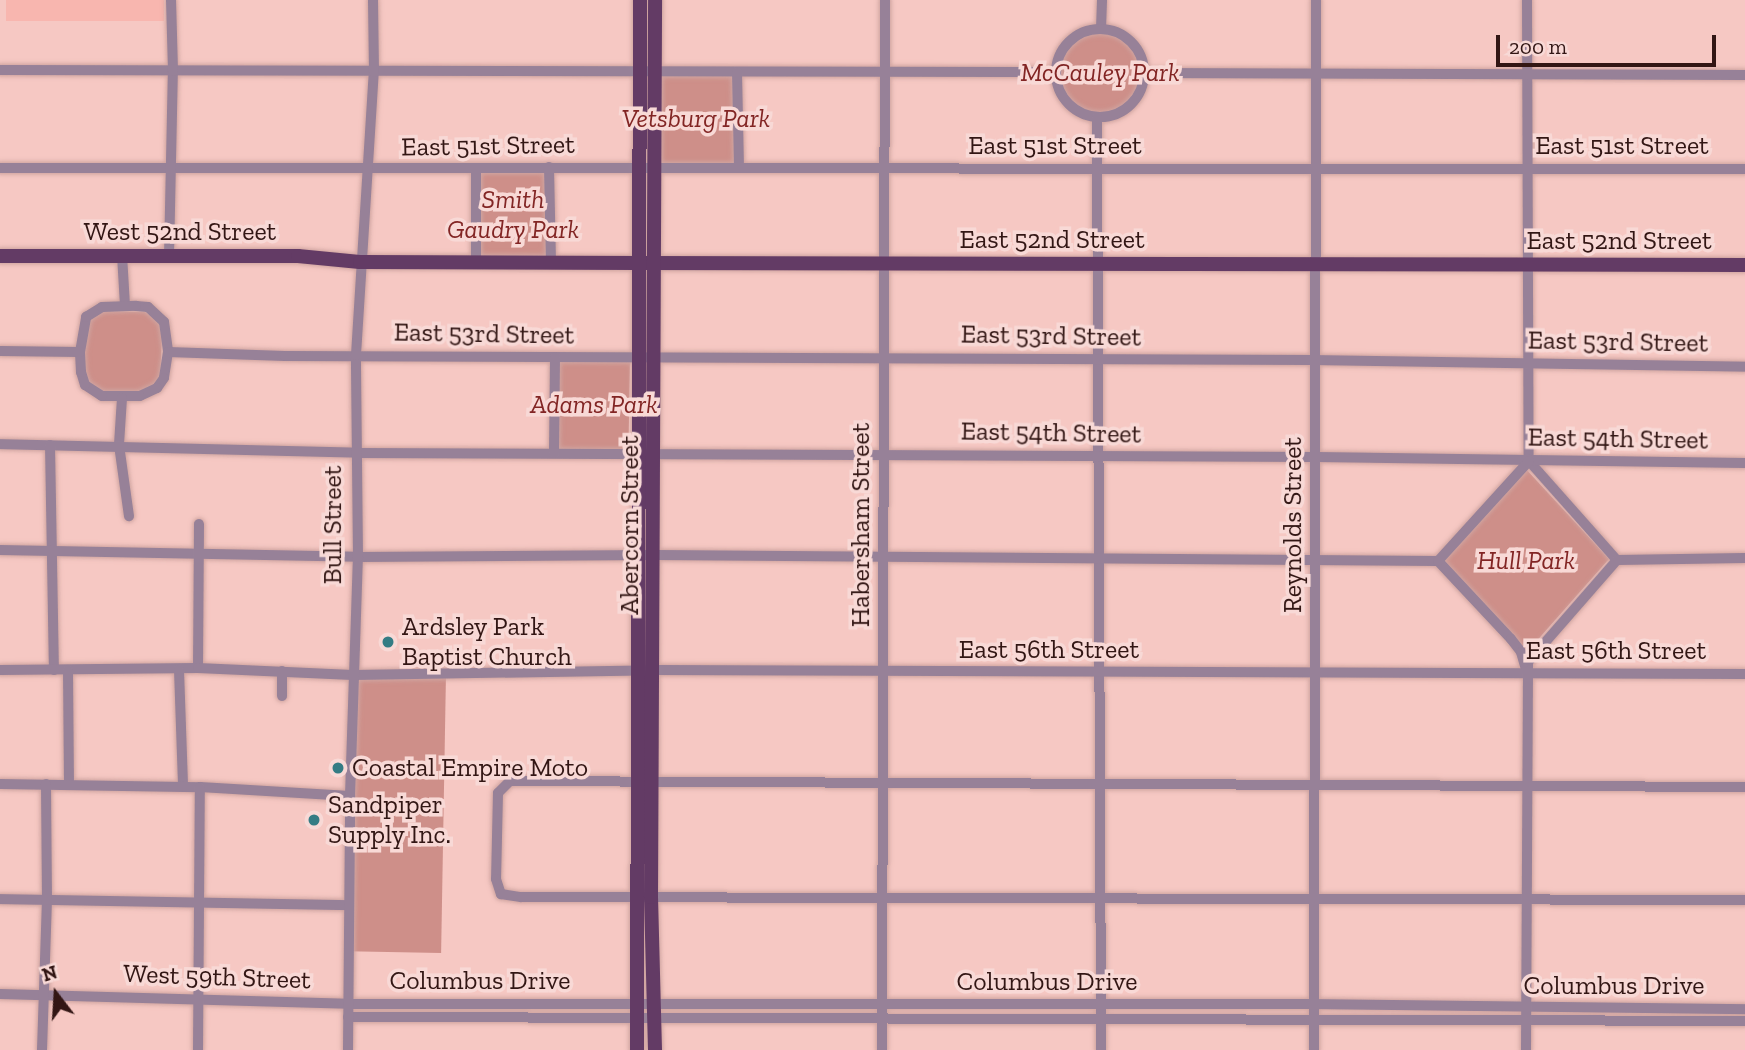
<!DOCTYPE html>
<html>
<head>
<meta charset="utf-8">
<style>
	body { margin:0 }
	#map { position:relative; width:1745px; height:1050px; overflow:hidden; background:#f6c8c3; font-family:"Zilla Slab",serif }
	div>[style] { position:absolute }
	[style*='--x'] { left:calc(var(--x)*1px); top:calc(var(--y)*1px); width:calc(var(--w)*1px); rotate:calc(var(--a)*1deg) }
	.built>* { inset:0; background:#f8b6af; transform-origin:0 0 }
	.green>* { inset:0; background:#ce8f89; transform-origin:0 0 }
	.round { border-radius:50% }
	.roads { filter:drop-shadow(0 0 2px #cfa4a0) drop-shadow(0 0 2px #cfa4a0) }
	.minor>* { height:10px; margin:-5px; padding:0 5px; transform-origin:5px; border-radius:5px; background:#978198 }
	.minor>.ring { margin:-5px; padding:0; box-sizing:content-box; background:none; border:10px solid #978198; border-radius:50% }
	.major>* { height:14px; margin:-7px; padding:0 7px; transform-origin:7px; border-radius:7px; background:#633b65 }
	.dots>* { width:19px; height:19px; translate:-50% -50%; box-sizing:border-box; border:4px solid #f8d9d6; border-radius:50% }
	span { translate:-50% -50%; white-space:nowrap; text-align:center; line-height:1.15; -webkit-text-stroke:7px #f8d9d6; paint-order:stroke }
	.park-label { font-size:26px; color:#822524; font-style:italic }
	.street-label { font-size:26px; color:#321614 }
	.poi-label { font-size:26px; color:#321614 }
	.left { translate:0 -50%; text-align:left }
	.north { position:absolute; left:21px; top:959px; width:70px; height:70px; -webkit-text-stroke:5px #f8d9d6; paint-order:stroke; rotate:343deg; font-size:19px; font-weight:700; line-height:28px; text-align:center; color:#321614 }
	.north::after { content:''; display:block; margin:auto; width:24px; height:32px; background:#321614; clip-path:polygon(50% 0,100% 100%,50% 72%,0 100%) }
	.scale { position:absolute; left:1496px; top:35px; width:220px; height:32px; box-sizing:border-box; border:4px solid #321614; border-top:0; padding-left:9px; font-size:21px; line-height:24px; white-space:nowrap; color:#321614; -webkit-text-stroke:5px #f8d9d6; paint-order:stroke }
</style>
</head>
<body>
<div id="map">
	<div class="built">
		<i style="left:6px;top:0;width:158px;height:21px"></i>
	</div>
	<div class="green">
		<i class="round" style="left:1056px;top:29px;width:88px;height:88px"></i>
		<i style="left:658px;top:76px;width:76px;height:87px"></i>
		<i style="left:549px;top:167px;width:94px;height:73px;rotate:89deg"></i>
		<i style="clip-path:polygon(102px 311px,145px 312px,159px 321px,162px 335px,160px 382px,141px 392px,100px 391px,91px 387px,85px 371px,85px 342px,89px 319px)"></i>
		<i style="left:558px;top:360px;width:72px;height:91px;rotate:1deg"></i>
		<i style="clip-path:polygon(1526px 469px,1609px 559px,1527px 652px,1443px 562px)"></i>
		<i style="left:446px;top:673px;width:280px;height:93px;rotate:91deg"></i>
	</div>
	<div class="roads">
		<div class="minor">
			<i style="--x:1527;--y:0;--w:461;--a:89.8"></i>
			<i style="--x:1529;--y:461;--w:132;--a:48.4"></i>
			<i style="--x:1101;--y:29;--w:29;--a:-88"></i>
			<i class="ring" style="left:1056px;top:29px;width:78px;height:78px"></i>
			<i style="--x:0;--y:70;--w:1056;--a:0.11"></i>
			<i style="--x:737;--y:72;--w:95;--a:88.8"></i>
			<i style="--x:1144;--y:73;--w:601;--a:0.19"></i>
			<i style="--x:1097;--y:117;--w:933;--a:89.75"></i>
			<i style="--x:549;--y:167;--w:94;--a:88.8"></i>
			<i style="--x:0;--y:168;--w:1745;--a:0.03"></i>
			<i style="--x:476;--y:168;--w:94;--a:90"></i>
			<i style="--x:122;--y:255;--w:51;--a:86.6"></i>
			<i style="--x:169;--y:256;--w:185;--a:-88.8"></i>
			<i style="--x:173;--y:71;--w:71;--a:-91.6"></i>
			<i style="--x:136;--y:306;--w:12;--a:5"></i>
			<i style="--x:148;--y:307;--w:22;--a:43"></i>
			<i style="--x:164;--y:322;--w:30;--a:82"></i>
			<i style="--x:168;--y:352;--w:26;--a:99"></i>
			<i style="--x:164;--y:378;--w:12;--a:125"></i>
			<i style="--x:157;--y:388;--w:19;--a:155"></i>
			<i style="--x:140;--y:396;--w:38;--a:180"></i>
			<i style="--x:102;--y:396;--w:20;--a:-147"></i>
			<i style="--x:85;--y:385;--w:14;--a:-107"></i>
			<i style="--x:81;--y:372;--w:20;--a:-93"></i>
			<i style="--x:80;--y:352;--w:36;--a:-80"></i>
			<i style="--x:86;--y:317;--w:19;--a:-32"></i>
			<i style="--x:102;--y:307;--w:34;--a:-2"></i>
			<i style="--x:0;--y:351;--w:80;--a:0.7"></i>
			<i style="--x:168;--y:352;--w:117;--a:2"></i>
			<i style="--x:285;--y:356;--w:1031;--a:0.22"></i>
			<i style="--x:1316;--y:360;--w:429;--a:0.9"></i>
			<i style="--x:122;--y:398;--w:47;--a:93.7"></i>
			<i style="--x:119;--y:445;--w:72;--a:82"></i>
			<i style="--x:0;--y:444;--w:356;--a:1.4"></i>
			<i style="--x:356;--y:453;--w:960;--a:0.24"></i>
			<i style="--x:1316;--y:457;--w:429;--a:0.8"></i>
			<i style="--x:50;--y:445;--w:225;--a:89"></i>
			<i style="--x:554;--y:453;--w:96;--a:-89.4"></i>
			<i style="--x:0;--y:550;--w:358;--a:1.1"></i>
			<i style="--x:358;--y:557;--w:297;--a:-0.4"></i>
			<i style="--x:655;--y:555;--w:783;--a:0.44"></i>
			<i style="--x:1617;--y:560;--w:128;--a:-0.9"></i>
			<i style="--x:1438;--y:561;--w:107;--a:46.9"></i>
			<i style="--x:1511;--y:639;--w:16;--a:52"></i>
			<i style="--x:1521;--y:652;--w:19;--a:74"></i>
			<i style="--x:1438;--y:561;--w:135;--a:-47.7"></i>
			<i style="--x:198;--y:668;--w:144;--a:-89.6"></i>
			<i style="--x:0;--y:670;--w:198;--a:-0.6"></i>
			<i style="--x:198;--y:668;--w:155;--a:2.6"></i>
			<i style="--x:353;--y:675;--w:302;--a:-0.9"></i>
			<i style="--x:655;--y:670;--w:1090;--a:0.21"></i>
			<i style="--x:68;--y:670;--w:113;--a:89.5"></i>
			<i style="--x:179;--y:670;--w:116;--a:88"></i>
			<i style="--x:282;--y:671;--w:25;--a:90"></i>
			<i style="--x:0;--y:784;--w:200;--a:0.9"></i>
			<i style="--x:200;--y:787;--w:150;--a:3.4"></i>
			<i style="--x:1745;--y:787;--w:1235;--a:-179.72"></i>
			<i style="--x:510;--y:781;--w:17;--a:135"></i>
			<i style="--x:498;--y:793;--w:86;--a:91.3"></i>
			<i style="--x:496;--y:879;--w:16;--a:72"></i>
			<i style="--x:501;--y:894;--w:20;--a:9"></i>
			<i style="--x:521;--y:897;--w:1224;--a:0.14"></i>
			<i style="--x:0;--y:899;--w:348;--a:1"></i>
			<i style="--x:0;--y:994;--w:348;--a:1.6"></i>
			<i style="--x:348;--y:1004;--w:965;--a:0"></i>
			<i style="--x:1313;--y:1004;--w:432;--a:0.7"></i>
			<i style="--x:348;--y:1017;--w:1397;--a:0.16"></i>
			<i style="--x:42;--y:1050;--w:150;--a:-88.1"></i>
			<i style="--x:47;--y:900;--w:116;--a:-90.5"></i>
			<i style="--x:198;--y:1050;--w:263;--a:-89.6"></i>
			<i style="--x:348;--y:1050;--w:254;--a:-89.5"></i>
			<i style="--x:350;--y:796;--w:239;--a:-88.1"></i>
			<i style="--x:358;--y:557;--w:202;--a:-90.6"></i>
			<i style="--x:356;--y:355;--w:284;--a:-86.4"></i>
			<i style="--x:374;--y:72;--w:72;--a:-90.8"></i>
			<i style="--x:882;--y:1050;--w:1050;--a:-89.84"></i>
			<i style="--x:1314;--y:1050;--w:1050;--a:-89.89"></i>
			<i style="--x:1526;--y:1050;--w:388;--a:-89.7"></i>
			<i style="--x:1528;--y:662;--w:135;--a:-48.9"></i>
		</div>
		<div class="major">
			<i style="--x:0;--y:256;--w:298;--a:0"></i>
			<i style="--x:298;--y:256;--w:62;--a:5.5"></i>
			<i style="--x:360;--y:262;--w:280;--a:0.2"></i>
			<i style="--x:640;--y:263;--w:1105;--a:0.1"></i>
			<i style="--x:637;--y:1050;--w:1050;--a:-89.84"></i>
			<i style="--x:655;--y:1050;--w:153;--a:-91.5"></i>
			<i style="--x:651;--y:897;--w:897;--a:-89.74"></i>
		</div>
	</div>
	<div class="dots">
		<i style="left:388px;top:642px;background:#347c84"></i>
		<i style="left:338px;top:768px;background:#347c84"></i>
		<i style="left:314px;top:820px;background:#347c84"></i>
	</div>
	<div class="park-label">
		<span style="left:1100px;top:73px">McCauley Park</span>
		<span style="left:696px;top:119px">Vetsburg Park</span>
		<span style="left:513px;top:215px">Smith<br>Gaudry Park</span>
		<span style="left:594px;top:405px">Adams Park</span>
		<span style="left:1526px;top:561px">Hull Park</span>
	</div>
	<div class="street-label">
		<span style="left:488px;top:146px;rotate:-1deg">East 51st Street</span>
		<span style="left:1055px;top:146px">East 51st Street</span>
		<span style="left:1622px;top:146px">East 51st Street</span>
		<span style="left:180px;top:232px">West 52nd Street</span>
		<span style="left:1052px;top:240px">East 52nd Street</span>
		<span style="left:1619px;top:241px">East 52nd Street</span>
		<span style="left:484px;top:334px;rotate:1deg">East 53rd Street</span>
		<span style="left:1051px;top:336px;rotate:1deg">East 53rd Street</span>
		<span style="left:1618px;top:342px;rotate:1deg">East 53rd Street</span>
		<span style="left:1051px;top:433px;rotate:1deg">East 54th Street</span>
		<span style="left:1618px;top:439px;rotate:1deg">East 54th Street</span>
		<span style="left:333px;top:525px;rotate:-90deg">Bull Street</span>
		<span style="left:630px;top:525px;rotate:-90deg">Abercorn Street</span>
		<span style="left:861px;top:525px;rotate:-90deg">Habersham Street</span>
		<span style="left:1293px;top:525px;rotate:-90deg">Reynolds Street</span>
		<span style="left:1049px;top:650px">East 56th Street</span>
		<span style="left:1616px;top:651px">East 56th Street</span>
		<span style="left:217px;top:977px;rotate:2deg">West 59th Street</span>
		<span style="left:480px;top:981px">Columbus Drive</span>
		<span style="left:1047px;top:982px">Columbus Drive</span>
		<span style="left:1614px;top:986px">Columbus Drive</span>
	</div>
	<div class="poi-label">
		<span class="left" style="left:402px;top:642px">Ardsley Park<br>Baptist Church</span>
		<span class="left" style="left:352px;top:768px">Coastal Empire Moto</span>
		<span class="left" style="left:328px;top:820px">Sandpiper<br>Supply Inc.</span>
	</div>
	<div class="north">N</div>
	<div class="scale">200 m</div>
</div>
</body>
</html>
